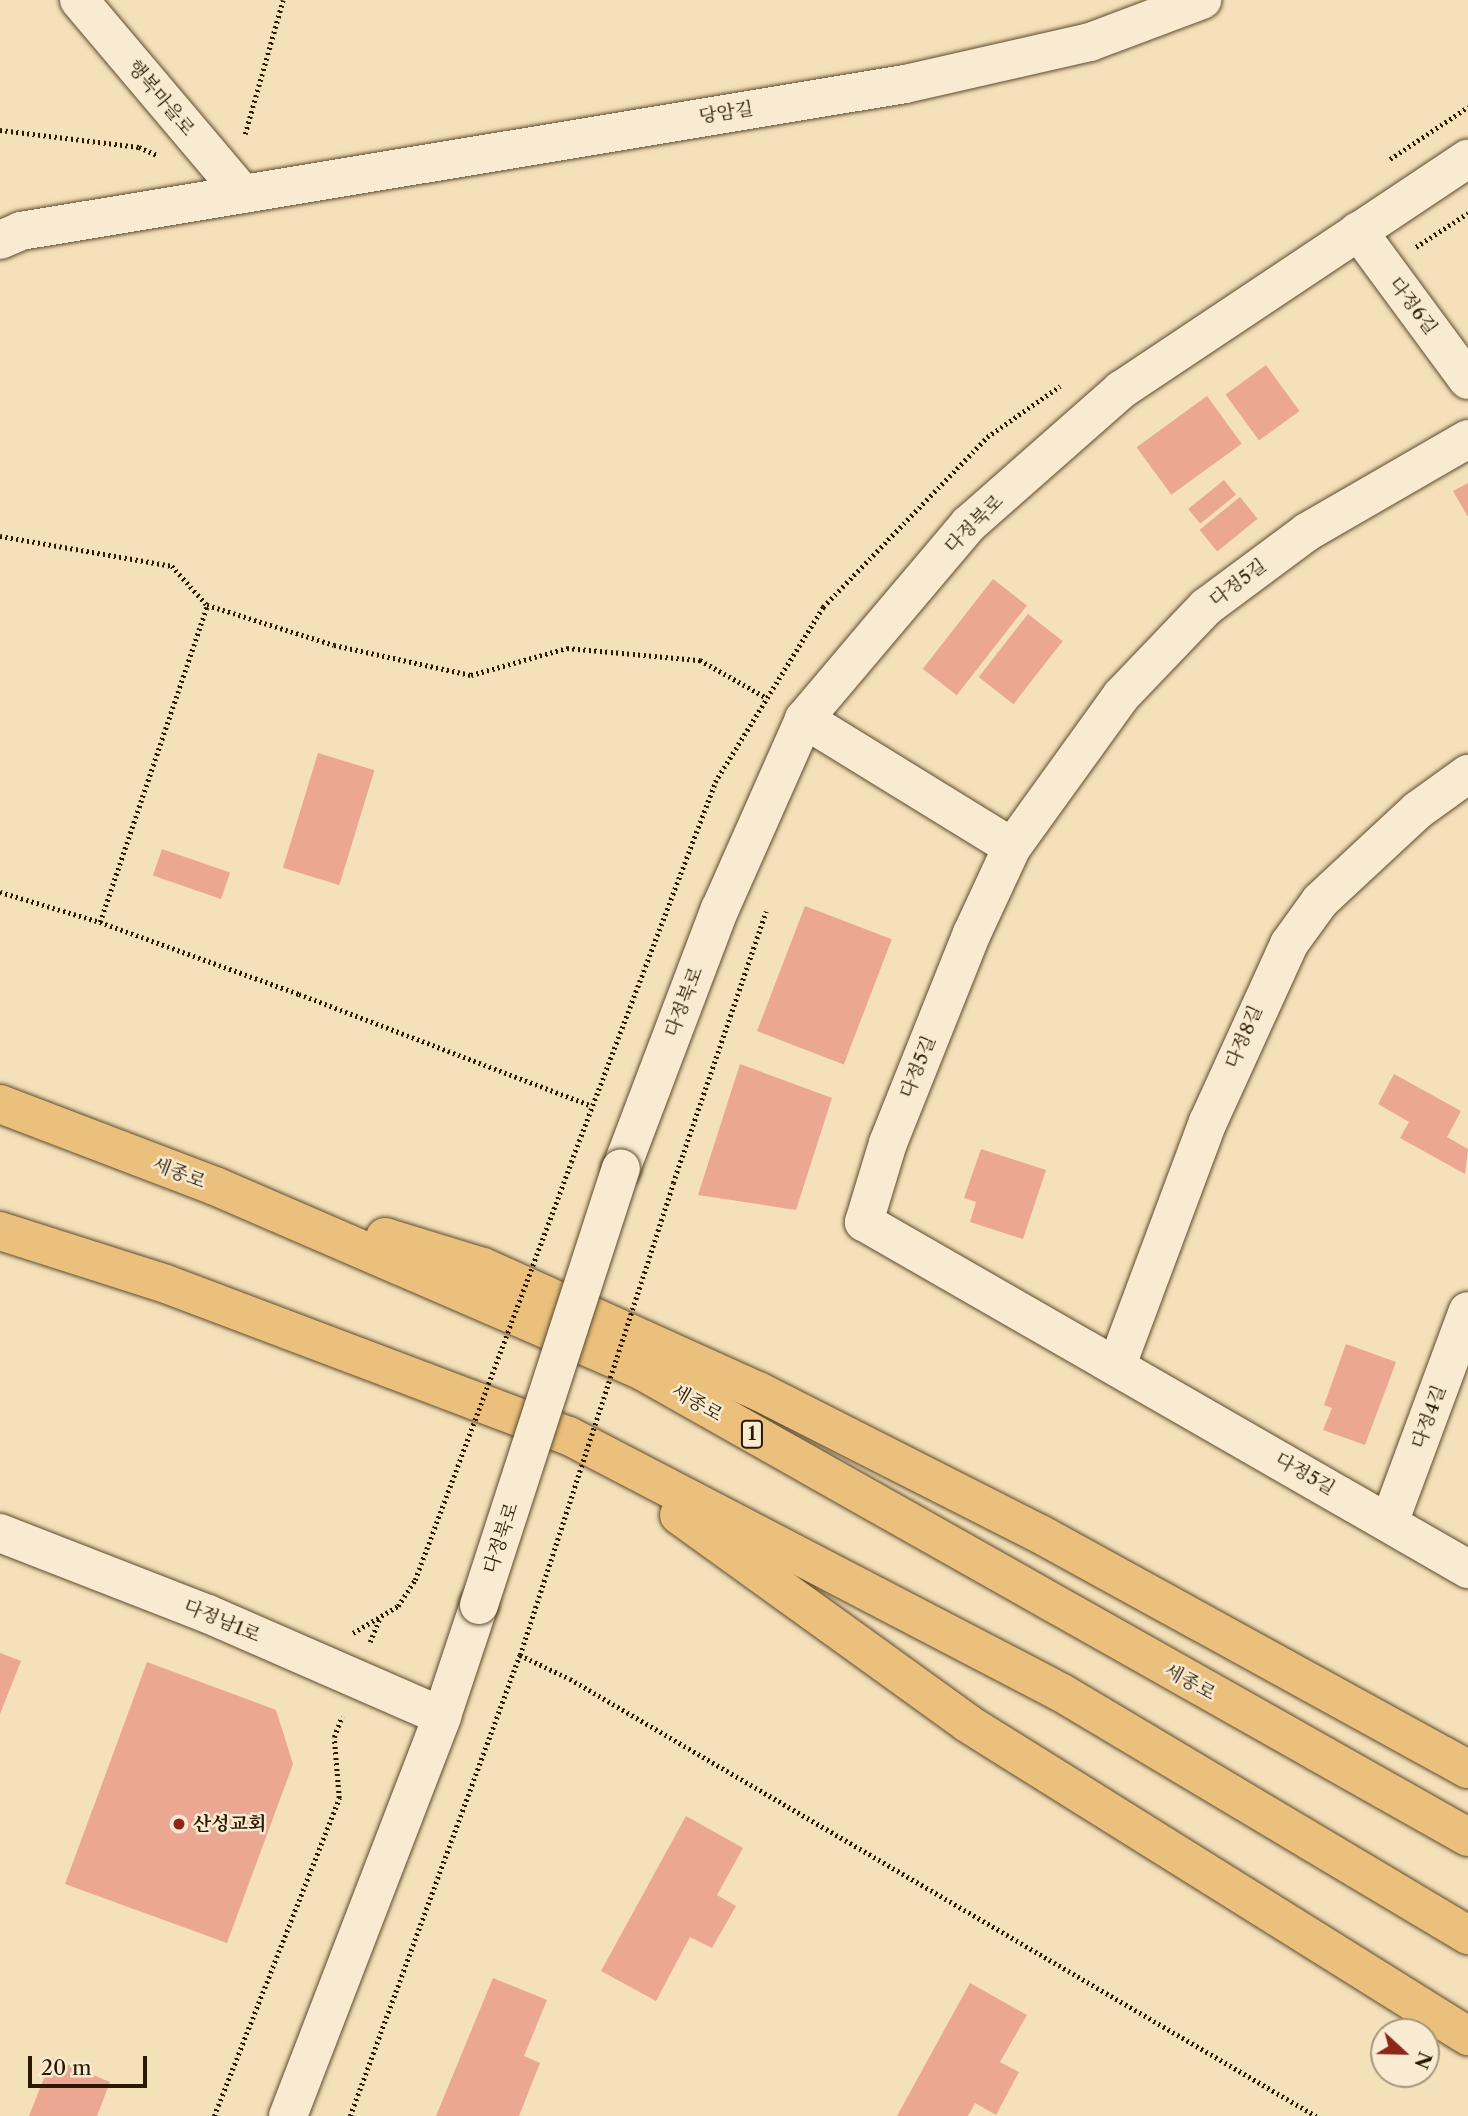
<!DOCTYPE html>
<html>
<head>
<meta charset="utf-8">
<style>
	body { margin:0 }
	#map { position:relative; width:1468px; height:2116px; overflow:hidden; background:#f4e0b9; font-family:"Libre Caslon Text","Noto Serif KR",serif }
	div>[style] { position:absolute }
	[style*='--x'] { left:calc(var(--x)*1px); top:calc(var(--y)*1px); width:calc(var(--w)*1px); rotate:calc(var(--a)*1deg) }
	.building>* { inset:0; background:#eba792; transform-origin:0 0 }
	.path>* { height:4.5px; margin-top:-2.25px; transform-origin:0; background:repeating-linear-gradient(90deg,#2c1900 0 2px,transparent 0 5.5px) }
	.roads { filter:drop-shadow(0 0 2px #5e4b2e) drop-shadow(0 0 2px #5e4b2e) }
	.minor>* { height:38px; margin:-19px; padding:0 19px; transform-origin:19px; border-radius:19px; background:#f8ebd2 }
	.highway>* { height:38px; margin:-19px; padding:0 19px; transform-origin:19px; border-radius:19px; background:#eac07c }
	.path-bridge>* { height:4.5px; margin-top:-2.25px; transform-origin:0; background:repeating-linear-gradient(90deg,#2c1900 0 2px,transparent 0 5.5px) }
	.bridges { filter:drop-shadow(0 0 2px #5e4b2e) drop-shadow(0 0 2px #5e4b2e) }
	.minor-bridge>* { height:38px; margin:-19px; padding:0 19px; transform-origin:19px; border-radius:19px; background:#f8ebd2 }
	.dots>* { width:19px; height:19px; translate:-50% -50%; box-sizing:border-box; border:4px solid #f8ebd2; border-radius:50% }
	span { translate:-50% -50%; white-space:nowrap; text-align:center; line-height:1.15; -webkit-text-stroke:5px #f8ebd2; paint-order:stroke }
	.shield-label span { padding:2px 5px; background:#f8ebd2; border:2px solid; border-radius:5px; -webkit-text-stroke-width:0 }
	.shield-label { font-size:18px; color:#2c1900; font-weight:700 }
	.street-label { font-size:19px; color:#2c1900 }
	.poi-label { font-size:19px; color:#2c1900; font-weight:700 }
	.left { translate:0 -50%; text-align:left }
	.north { position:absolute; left:1370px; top:2018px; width:70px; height:70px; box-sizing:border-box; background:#f8ebd2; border:2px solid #a6977e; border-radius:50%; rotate:112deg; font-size:19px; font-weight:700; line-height:28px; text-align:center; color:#2c1900 }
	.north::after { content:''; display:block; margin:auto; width:24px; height:32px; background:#8f2418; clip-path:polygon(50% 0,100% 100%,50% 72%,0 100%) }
	.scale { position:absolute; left:28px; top:2056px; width:119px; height:32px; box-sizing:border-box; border:4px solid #2c1900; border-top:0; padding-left:9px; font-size:21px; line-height:24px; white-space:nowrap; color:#2c1900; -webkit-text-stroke:5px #f8ebd2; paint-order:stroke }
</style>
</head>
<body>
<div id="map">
	<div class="building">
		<i style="left:1266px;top:365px;width:57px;height:50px;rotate:54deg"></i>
		<i style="left:1207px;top:396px;width:59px;height:87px;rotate:54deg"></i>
		<i style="left:1224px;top:480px;width:19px;height:46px;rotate:51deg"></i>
		<i style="clip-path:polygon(1468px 483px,1468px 517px,1453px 491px)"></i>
		<i style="left:1240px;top:497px;width:28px;height:52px;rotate:51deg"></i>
		<i style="left:993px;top:579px;width:43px;height:114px;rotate:38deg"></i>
		<i style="left:1028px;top:614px;width:44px;height:80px;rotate:38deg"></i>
		<i style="left:318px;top:753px;width:59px;height:120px;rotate:17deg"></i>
		<i style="left:162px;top:849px;width:72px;height:28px;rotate:19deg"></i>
		<i style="left:805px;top:906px;width:93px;height:134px;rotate:21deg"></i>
		<i style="clip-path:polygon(740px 1064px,832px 1098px,796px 1210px,698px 1195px)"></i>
		<i style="clip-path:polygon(1394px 1074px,1461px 1111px,1447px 1137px,1468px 1149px,1465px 1174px,1400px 1138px,1409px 1122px,1378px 1104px)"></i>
		<i style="clip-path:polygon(981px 1149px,1046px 1170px,1023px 1239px,970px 1222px,976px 1202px,964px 1198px)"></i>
		<i style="clip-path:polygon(1346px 1344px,1396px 1362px,1365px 1445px,1323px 1430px,1332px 1408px,1324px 1405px)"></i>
		<i style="clip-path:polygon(0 1653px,21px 1661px,0 1714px)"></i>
		<i style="clip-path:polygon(147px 1662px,276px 1710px,293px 1764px,227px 1943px,65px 1884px)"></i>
		<i style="clip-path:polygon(686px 1816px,743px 1848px,717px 1895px,736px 1906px,712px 1948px,690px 1937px,656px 2001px,601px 1971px)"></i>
		<i style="clip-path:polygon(493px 1978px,547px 2000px,524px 2056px,540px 2063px,519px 2116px,436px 2116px)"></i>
		<i style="clip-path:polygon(970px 1983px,1027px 2015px,1000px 2062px,1019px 2072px,996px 2115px,975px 2103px,968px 2116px,897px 2116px)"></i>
		<i style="clip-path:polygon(52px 2058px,110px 2082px,97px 2116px,29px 2116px)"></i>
	</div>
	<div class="path">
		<i style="--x:0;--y:130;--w:140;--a:7"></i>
		<i style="--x:139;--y:147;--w:20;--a:24"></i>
		<i style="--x:245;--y:134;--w:139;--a:-74.2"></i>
		<i style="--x:1390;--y:159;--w:94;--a:-33.7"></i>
		<i style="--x:1416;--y:247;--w:62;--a:-33.2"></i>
		<i style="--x:0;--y:536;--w:175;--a:9.9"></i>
		<i style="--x:172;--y:566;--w:52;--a:48.1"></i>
		<i style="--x:207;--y:605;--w:133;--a:17.5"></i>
		<i style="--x:334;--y:645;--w:140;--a:12.4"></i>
		<i style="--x:471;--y:675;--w:100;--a:-15.7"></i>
		<i style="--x:567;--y:648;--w:134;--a:5.2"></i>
		<i style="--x:700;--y:660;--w:77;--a:29.6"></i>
		<i style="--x:0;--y:892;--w:104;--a:16.7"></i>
		<i style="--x:100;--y:922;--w:212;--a:19.9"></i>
		<i style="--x:299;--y:994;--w:311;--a:20.9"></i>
		<i style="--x:100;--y:922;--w:335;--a:-71.3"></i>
		<i style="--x:571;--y:1162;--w:406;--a:-69.2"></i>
		<i style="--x:715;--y:782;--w:206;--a:-58.3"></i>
		<i style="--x:823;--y:607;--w:236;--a:-46"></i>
		<i style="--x:987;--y:437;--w:89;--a:-34.9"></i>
		<i style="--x:673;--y:1183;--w:287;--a:-71.1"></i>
		<i style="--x:353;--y:1633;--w:52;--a:-31"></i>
		<i style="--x:398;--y:1606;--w:31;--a:-57"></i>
		<i style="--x:370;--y:1642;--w:27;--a:-68"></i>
		<i style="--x:214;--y:2116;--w:342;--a:-68.5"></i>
		<i style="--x:339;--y:1798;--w:61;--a:-94.7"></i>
		<i style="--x:334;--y:1737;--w:22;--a:-69"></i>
		<i style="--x:350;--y:2116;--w:491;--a:-69.8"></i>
		<i style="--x:520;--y:1655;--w:55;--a:25.6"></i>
		<i style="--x:570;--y:1679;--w:865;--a:30.36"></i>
	</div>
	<div class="roads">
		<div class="minor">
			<i style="--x:79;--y:0;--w:254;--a:49.8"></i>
			<i style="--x:1358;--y:231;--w:185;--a:53.6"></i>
			<i style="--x:0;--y:240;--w:23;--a:-23"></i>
			<i style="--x:21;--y:231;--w:896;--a:-9.44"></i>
			<i style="--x:905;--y:84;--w:190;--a:-12.8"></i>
			<i style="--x:1090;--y:42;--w:120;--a:-20.6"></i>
			<i style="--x:1468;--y:439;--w:186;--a:150"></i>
			<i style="--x:1307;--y:532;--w:126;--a:143.4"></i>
			<i style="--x:1206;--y:607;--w:123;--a:133.7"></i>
			<i style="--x:1121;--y:696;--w:186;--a:125.8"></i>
			<i style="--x:1012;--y:847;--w:95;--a:114.9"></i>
			<i style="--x:972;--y:933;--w:226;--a:111.8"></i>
			<i style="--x:888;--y:1143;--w:83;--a:106.9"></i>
			<i style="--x:864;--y:1222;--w:697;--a:29.88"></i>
			<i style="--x:804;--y:719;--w:244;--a:31.6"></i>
			<i style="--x:621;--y:1169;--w:278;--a:-69.2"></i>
			<i style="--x:720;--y:909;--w:208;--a:-66.1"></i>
			<i style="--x:804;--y:719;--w:255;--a:-49.8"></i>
			<i style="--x:969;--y:524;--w:203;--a:-41.4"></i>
			<i style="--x:1121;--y:390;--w:417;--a:-33.7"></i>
			<i style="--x:1117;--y:1365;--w:259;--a:-69.5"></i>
			<i style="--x:1208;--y:1122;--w:196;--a:-65.5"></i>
			<i style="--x:1289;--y:944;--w:53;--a:-54.2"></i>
			<i style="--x:1320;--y:901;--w:134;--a:-42.9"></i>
			<i style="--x:1418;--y:810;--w:62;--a:-35.8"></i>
			<i style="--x:1389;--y:1523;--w:226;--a:-69.6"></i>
			<i style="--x:0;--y:1533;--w:223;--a:21.3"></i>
			<i style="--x:208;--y:1614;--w:255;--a:23.6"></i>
			<i style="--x:288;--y:2116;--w:429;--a:-68.9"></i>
			<i style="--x:442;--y:1716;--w:117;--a:-71.6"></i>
		</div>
		<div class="highway">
			<i style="--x:0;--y:1104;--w:230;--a:20.9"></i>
			<i style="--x:215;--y:1186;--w:468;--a:23.4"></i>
			<i style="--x:644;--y:1372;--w:946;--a:29.44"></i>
			<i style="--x:0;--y:1231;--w:174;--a:17.7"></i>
			<i style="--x:166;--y:1284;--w:431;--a:20.7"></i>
			<i style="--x:569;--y:1436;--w:556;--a:27.53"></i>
			<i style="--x:1062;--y:1693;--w:473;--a:30.8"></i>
			<i style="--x:385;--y:1237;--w:102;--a:17"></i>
			<i style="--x:483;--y:1267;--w:302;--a:24.3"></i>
			<i style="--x:758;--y:1391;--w:316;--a:26.9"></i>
			<i style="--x:1040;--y:1534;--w:488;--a:28.8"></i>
			<i style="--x:679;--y:1515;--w:355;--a:35.8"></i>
			<i style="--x:967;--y:1723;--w:591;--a:32"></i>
		</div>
	</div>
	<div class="path-bridge">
		<i style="--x:415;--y:1580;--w:446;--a:-69.5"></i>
		<i style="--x:520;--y:1655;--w:496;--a:-72"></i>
	</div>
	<div class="bridges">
		<div class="minor-bridge">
			<i style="--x:479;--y:1605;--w:459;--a:-72"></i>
		</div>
	</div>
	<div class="dots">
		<i style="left:179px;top:1824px;background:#8f2418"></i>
	</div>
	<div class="shield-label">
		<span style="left:752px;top:1434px">1</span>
	</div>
	<div class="street-label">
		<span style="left:161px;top:98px;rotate:50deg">행복마을로</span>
		<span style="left:726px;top:113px;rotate:-9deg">당암길</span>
		<span style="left:1413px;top:306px;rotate:53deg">다정6길</span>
		<span style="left:974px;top:524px;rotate:-45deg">다정북로</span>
		<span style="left:1238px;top:583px;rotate:-37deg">다정5길</span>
		<span style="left:684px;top:1002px;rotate:-69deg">다정북로</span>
		<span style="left:1244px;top:1037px;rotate:-67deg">다정8길</span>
		<span style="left:918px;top:1067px;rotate:-68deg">다정5길</span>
		<span style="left:179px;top:1173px;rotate:21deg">세종로</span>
		<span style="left:697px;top:1403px;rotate:30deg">세종로</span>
		<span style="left:1429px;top:1417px;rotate:-70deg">다정4길</span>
		<span style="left:1305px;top:1474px;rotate:30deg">다정5길</span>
		<span style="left:501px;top:1538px;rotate:-72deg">다정북로</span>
		<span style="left:222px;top:1621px;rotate:23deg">다정남1로</span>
		<span style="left:1190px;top:1682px;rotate:29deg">세종로</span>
	</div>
	<div class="poi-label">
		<span class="left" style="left:193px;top:1824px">산성교회</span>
	</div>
	<div class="north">N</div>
	<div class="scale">20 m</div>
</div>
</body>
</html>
